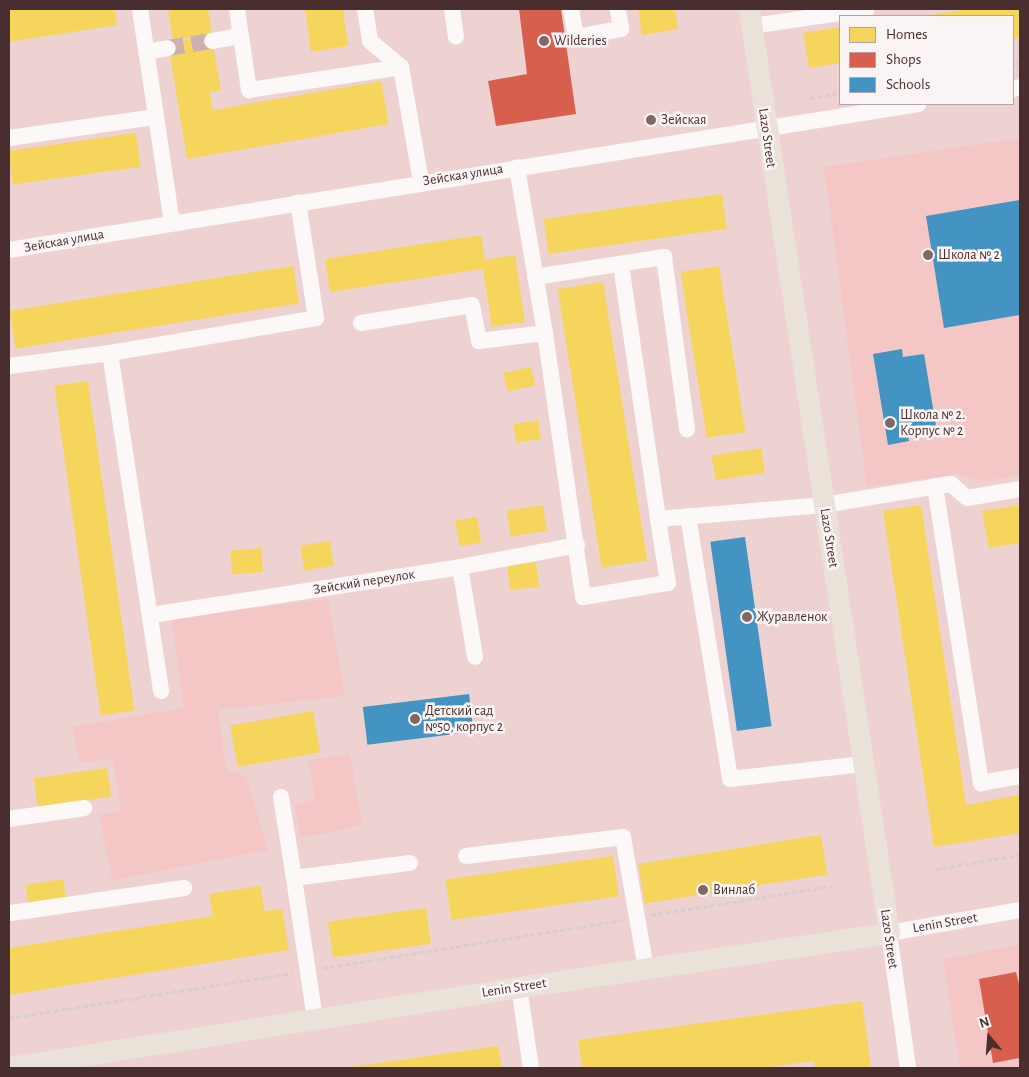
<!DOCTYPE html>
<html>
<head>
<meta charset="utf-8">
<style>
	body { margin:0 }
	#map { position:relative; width:1029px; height:1077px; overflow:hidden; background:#eed2d2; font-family:"Alegreya Sans",sans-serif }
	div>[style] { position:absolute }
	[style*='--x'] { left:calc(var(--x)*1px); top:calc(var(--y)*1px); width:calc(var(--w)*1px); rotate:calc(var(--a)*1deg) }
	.built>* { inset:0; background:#f4c6c6 }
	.homes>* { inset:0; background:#f6d55c; transform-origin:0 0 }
	.shops>* { inset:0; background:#d6604d }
	.schools>* { inset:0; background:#4393c3; transform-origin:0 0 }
	.minor-tunnel>* { height:16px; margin-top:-8px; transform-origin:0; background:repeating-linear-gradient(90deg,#cdb1b1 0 16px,transparent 0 24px) }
	.path>* { height:3px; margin-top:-1.5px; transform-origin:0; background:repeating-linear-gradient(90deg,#d7cfce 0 5px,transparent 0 7.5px) }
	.minor>* { height:16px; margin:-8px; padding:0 8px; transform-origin:8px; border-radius:8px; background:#fcf8f8 }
	.major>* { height:21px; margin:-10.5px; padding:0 10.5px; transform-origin:10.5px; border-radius:10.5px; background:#eae1d8 }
	.dots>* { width:14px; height:14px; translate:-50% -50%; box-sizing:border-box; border:2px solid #fbf4f4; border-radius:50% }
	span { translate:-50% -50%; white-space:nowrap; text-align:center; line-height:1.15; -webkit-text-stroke:5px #fbf4f4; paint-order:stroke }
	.poi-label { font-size:14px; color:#482e2e }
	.left { translate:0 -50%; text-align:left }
	.street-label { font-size:14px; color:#482e2e }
	.frame { position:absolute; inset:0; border:10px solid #482e2e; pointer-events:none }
	.legend { position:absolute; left:839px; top:15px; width:175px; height:90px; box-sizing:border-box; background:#fbf4f4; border:1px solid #b3a5a5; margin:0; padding:6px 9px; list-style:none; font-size:15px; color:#482e2e }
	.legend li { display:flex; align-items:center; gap:10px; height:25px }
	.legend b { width:25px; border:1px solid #b3a5a5 }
	.north { position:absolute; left:964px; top:1012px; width:50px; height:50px; -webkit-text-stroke:4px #fbf4f4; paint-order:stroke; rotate:342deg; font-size:14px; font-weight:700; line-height:20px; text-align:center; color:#482e2e }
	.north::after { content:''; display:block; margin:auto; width:18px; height:22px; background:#482e2e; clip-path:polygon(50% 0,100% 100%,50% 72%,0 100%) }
</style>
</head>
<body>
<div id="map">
	<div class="built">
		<i style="clip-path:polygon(1020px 138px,1020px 475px,981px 482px,957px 474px,867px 487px,824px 167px)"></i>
		<i style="clip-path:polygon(328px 599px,345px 696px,218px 710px,226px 770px,246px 776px,268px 850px,112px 880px,99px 815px,121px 811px,113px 759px,80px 763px,72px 727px,184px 708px,171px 618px)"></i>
		<i style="clip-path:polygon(350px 754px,362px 825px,301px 838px,294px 805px,315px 799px,308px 760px)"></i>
		<i style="clip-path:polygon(1020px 945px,1020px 1068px,960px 1068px,943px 959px)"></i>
	</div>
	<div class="homes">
		<i style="clip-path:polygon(9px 9px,115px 9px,117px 25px,9px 42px)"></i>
		<i style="clip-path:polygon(168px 9px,208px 9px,212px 34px,173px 40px)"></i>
		<i style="clip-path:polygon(305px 9px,343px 9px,348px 46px,311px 52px)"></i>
		<i style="clip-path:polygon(638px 9px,675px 9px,678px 29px,642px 35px)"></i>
		<i style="clip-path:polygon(969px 9px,1020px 9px,1020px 38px,1013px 39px,1013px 16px,924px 16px)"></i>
		<i style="clip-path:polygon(840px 27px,840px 63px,809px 68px,803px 33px)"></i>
		<i style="clip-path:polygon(211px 35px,221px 90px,210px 92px,213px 110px,381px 81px,389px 124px,187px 159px,168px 43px)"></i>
		<i style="left:136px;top:133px;width:34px;height:129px;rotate:82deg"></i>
		<i style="left:722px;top:194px;width:35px;height:180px;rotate:82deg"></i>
		<i style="clip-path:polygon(481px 235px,485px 260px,515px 255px,525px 322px,492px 327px,483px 269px,330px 292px,325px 259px)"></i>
		<i style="left:293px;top:266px;width:38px;height:287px;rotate:81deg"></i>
		<i style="left:719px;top:266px;width:168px;height:39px;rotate:81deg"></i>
		<i style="left:603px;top:282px;width:282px;height:46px;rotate:81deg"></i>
		<i style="left:531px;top:367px;width:19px;height:28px;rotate:78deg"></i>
		<i style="left:88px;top:381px;width:333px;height:34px;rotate:82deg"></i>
		<i style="left:538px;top:420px;width:19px;height:25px;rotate:81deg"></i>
		<i style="left:761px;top:448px;width:25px;height:50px;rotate:81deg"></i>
		<i style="left:543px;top:505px;width:26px;height:37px;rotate:81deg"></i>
		<i style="clip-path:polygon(921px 505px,966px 805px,1020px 795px,1020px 833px,934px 847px,883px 511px)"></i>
		<i style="clip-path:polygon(1020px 505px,1020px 543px,989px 548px,982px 511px)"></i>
		<i style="left:477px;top:517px;width:26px;height:22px;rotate:81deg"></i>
		<i style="left:330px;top:541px;width:25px;height:30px;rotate:81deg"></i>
		<i style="left:261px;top:548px;width:24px;height:31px;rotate:85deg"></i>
		<i style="left:536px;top:562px;width:25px;height:29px;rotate:83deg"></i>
		<i style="left:313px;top:711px;width:42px;height:84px;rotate:80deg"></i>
		<i style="left:107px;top:768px;width:29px;height:74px;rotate:82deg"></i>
		<i style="left:821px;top:835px;width:40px;height:185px;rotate:81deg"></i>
		<i style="left:613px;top:856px;width:41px;height:169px;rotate:82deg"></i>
		<i style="left:63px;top:879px;width:20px;height:38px;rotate:81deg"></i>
		<i style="clip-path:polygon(261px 886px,264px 911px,282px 909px,289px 950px,9px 995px,9px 948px,213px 916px,209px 894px)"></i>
		<i style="left:426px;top:908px;width:36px;height:99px;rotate:82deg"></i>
		<i style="clip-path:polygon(862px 1001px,871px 1068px,815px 1068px,814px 1061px,761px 1068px,582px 1068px,578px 1040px)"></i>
		<i style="clip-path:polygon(498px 1046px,502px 1068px,351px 1068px,351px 1067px)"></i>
	</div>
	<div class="shops">
		<i style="clip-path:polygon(519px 9px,561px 9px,576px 114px,496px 126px,488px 81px,527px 74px)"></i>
		<i style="clip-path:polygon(1016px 972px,1020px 988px,1020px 1058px,993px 1063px,979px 979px)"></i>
	</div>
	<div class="schools">
		<i style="clip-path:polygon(1020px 200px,1020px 315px,944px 328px,926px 216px)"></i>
		<i style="clip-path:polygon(902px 349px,903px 357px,924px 354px,936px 426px,907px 430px,909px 441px,888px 445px,873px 354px)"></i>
		<i style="left:745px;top:537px;width:191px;height:35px;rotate:82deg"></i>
		<i style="left:469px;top:694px;width:38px;height:107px;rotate:83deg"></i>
	</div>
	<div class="minor-tunnel">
		<i style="--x:168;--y:48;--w:45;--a:-9"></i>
	</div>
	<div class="path">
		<i style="--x:1013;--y:64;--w:7;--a:-8"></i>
		<i style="--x:810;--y:98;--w:30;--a:-9"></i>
		<i style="--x:935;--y:869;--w:86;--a:-9.4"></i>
		<i style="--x:651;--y:915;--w:183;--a:-9.1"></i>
		<i style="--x:323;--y:968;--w:304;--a:-9.1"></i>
		<i style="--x:9;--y:1018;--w:287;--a:-9"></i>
	</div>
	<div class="minor">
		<i style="--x:140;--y:9;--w:216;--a:81.5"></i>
		<i style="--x:237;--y:9;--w:27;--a:82"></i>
		<i style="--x:365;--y:9;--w:32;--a:81"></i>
		<i style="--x:370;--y:41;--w:40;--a:40"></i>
		<i style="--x:452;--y:9;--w:28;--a:82"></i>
		<i style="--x:571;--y:9;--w:28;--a:80"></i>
		<i style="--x:576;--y:37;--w:46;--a:-10.1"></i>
		<i style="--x:621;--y:29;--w:20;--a:-99"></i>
		<i style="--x:752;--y:26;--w:116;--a:-8.4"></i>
		<i style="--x:212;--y:41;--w:29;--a:-10"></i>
		<i style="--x:241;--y:36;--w:55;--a:81.6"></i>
		<i style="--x:249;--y:90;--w:154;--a:-8.6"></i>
		<i style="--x:401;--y:67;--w:117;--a:80.1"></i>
		<i style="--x:146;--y:52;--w:22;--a:-10"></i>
		<i style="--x:1013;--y:89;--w:7;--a:-16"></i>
		<i style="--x:9;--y:138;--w:148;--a:-8.2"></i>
		<i style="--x:9;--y:250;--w:921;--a:-9.12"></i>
		<i style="--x:621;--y:265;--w:257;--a:81.7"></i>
		<i style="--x:535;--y:277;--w:131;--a:-8.8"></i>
		<i style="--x:664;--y:257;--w:174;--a:82.4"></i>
		<i style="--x:361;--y:323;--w:112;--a:-9.2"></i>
		<i style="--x:472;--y:305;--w:37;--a:79"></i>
		<i style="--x:479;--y:341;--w:66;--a:-6.9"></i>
		<i style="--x:545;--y:333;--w:168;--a:-99.6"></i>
		<i style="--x:545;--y:333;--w:267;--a:81.8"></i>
		<i style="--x:583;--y:597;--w:86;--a:-9.4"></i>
		<i style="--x:668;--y:583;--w:65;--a:-98.9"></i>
		<i style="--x:658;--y:519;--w:167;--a:-4.8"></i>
		<i style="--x:824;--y:505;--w:129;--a:-9.4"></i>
		<i style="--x:951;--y:484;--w:21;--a:41"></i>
		<i style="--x:967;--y:498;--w:54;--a:-9.6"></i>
		<i style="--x:110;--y:353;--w:342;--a:81.4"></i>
		<i style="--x:9;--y:366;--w:102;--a:-7.3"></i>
		<i style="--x:110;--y:353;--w:209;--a:-9.6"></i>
		<i style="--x:316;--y:318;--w:117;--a:-98.8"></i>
		<i style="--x:935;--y:486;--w:301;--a:81.2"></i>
		<i style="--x:981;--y:783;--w:40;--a:-10"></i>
		<i style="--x:688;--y:516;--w:266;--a:80.9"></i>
		<i style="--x:730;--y:779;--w:134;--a:-6.4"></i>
		<i style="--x:460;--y:567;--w:91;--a:80.5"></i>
		<i style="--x:151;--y:615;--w:313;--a:-8.8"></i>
		<i style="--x:460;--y:567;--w:119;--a:-10.6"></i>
		<i style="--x:281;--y:797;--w:82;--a:80.9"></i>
		<i style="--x:9;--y:819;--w:76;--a:-8.3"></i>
		<i style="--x:466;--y:856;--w:158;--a:-6.9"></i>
		<i style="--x:623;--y:837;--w:134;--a:80.1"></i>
		<i style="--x:11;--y:913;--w:175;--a:-8.2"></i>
		<i style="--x:519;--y:987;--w:82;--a:81.6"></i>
		<i style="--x:315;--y:1019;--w:143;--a:-98.5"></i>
		<i style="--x:294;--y:878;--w:117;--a:-7.4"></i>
		<i style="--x:908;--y:1068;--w:136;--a:-98"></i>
		<i style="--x:889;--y:933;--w:133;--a:-10"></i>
	</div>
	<div class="major">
		<i style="--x:9;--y:1067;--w:516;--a:-8.91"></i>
		<i style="--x:519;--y:987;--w:374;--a:-8.3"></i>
		<i style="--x:889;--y:933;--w:935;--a:-98.62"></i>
	</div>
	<div class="dots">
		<i style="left:544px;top:41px;background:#826767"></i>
		<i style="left:651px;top:120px;background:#826767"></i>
		<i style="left:928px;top:255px;background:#826767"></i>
		<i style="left:890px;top:423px;background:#826767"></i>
		<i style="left:747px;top:617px;background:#826767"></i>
		<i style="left:415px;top:719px;background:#826767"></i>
		<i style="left:703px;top:890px;background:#826767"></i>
	</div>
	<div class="poi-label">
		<span class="left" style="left:554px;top:41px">Wilderies</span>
		<span class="left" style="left:661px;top:120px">Зейская</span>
		<span class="left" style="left:938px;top:255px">Школа № 2</span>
		<span class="left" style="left:900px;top:423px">Школа № 2.<br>Корпус № 2</span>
		<span class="left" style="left:757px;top:617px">Журавленок</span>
		<span class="left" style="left:425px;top:719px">Детский сад<br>№50, корпус 2</span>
		<span class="left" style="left:713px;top:890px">Винлаб</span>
	</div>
	<div class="street-label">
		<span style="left:767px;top:138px;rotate:82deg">Lazo Street</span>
		<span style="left:463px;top:175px;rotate:-9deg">Зейская улица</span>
		<span style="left:64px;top:241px;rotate:-10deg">Зейская улица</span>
		<span style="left:829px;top:538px;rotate:81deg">Lazo Street</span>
		<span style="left:364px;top:582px;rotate:-9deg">Зейский переулок</span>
		<span style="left:945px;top:923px;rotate:-10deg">Lenin Street</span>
		<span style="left:889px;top:939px;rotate:82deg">Lazo Street</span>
		<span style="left:514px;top:988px;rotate:-9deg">Lenin Street</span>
	</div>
	<div class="frame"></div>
	<ul class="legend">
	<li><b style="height:14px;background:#f6d55c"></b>Homes</li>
	<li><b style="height:14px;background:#d6604d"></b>Shops</li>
	<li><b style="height:14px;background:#4393c3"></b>Schools</li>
	</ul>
	<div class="north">N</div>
</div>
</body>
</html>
